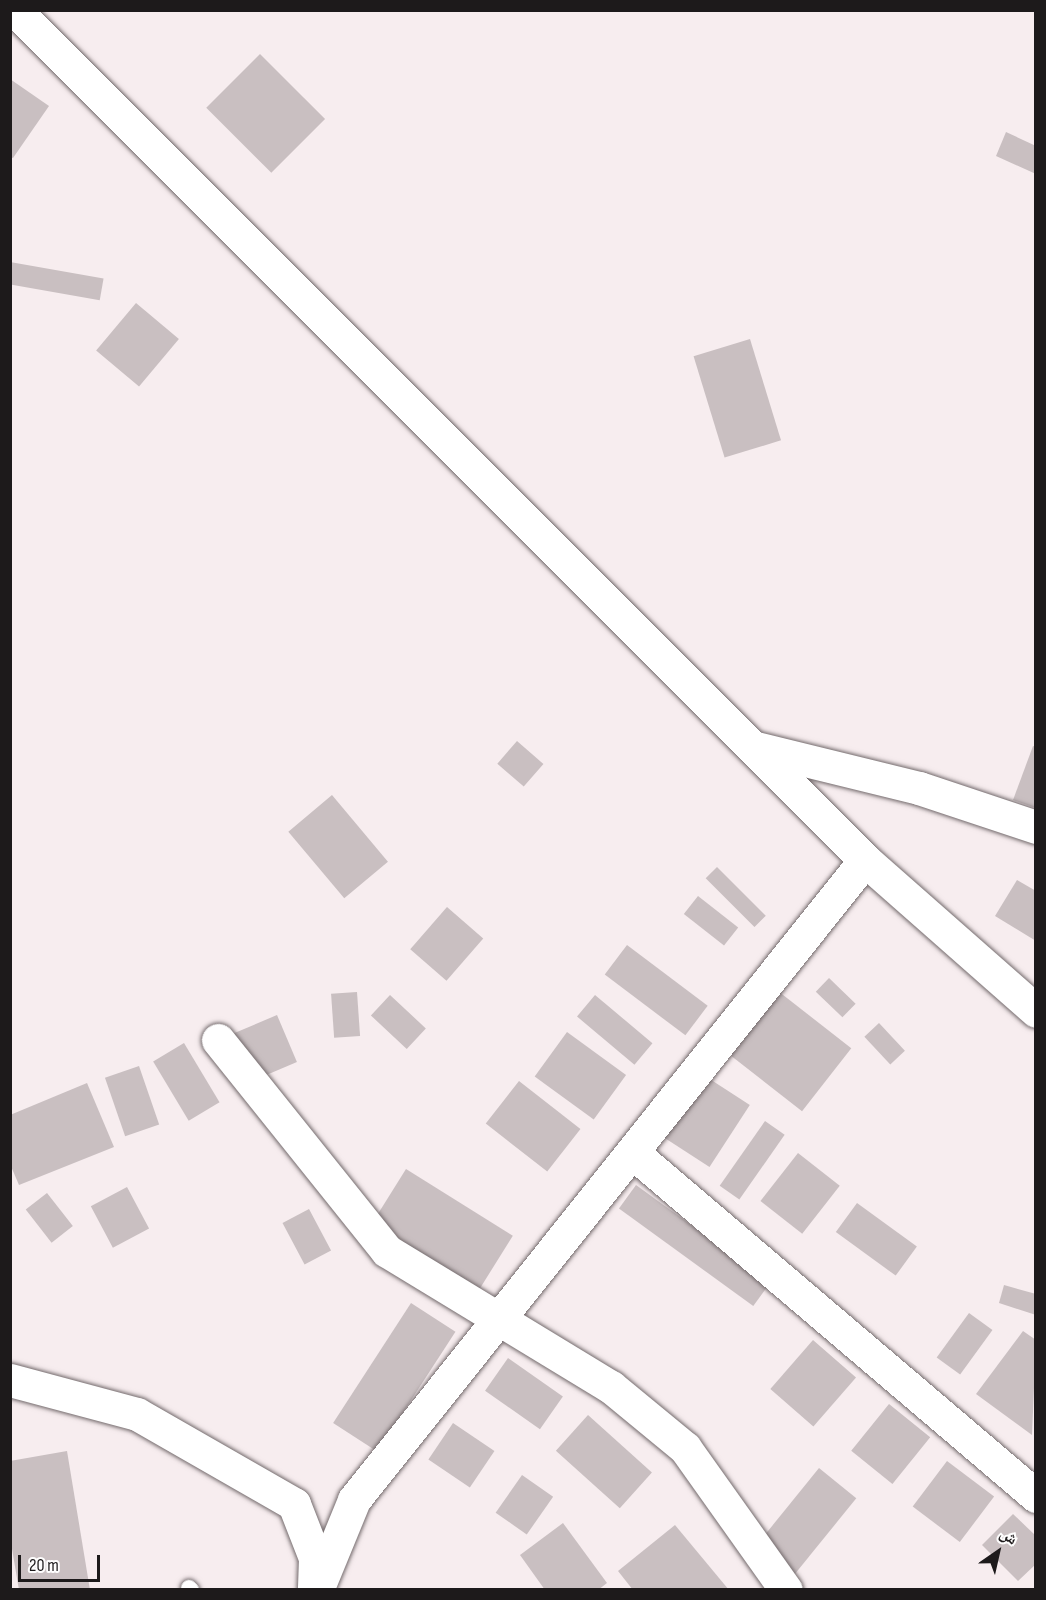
<!DOCTYPE html>
<html>
<head>
<meta charset="utf-8">
<style>
	body { margin:0 }
	#map { position:relative; width:1046px; height:1600px; overflow:hidden; background:#f7edef; font-family:"Sofia Sans Condensed","Noto Naskh Arabic",sans-serif }
	div>[style] { position:absolute }
	[style*='--x'] { left:calc(var(--x)*1px); top:calc(var(--y)*1px); width:calc(var(--w)*1px); rotate:calc(var(--a)*1deg) }
	.building>* { inset:0; background:#c9bfc1; transform-origin:0 0 }
	.roads { filter:drop-shadow(0 0 2px #736a6c) drop-shadow(0 0 2px #736a6c) }
	.lane>* { height:16px; margin:-8px; padding:0 8px; transform-origin:8px; border-radius:8px; background:#fff }
	.street>* { height:33px; margin:-16.5px; padding:0 16.5px; transform-origin:16.5px; border-radius:16.5px; background:#fff }
	span { translate:-50% -50%; white-space:nowrap; text-align:center; line-height:1.15; -webkit-text-stroke:4.5px #fefdfd; paint-order:stroke }
	.frame { position:absolute; inset:0; border:12px solid #1d1a1b; pointer-events:none }
	.north { position:absolute; left:968px; top:1522px; width:60px; height:60px; -webkit-text-stroke:4px #fefdfd; paint-order:stroke; rotate:34deg; font-size:16px; font-weight:700; line-height:24px; text-align:center; color:#1d1a1b }
	.north::after { content:''; display:block; margin:auto; width:21px; height:27px; background:#1d1a1b; clip-path:polygon(50% 0,100% 100%,50% 72%,0 100%) }
	.scale { position:absolute; left:18px; top:1555px; width:82px; height:27px; box-sizing:border-box; border:3px solid #1d1a1b; border-top:0; padding-left:8px; font-size:18px; line-height:21px; white-space:nowrap; color:#1d1a1b; -webkit-text-stroke:4px #fefdfd; paint-order:stroke }
</style>
</head>
<body>
<div id="map">
	<div class="building">
		<i style="left:260px;top:54px;width:92px;height:76px;rotate:45deg"></i>
		<i style="clip-path:polygon(10px 79px,49px 106px,13px 158px,10px 157px)"></i>
		<i style="clip-path:polygon(1006px 132px,1036px 146px,1036px 174px,996px 156px)"></i>
		<i style="left:10px;top:262px;width:95px;height:22px;rotate:10deg"></i>
		<i style="left:136px;top:303px;width:56px;height:62px;rotate:40deg"></i>
		<i style="left:750px;top:339px;width:106px;height:59px;rotate:73deg"></i>
		<i style="left:517px;top:741px;width:35px;height:30px;rotate:41deg"></i>
		<i style="clip-path:polygon(1033px 746px,1036px 747px,1036px 808px,1013px 800px)"></i>
		<i style="left:332px;top:795px;width:87px;height:57px;rotate:50deg"></i>
		<i style="left:717px;top:867px;width:69px;height:16px;rotate:45deg"></i>
		<i style="clip-path:polygon(1017px 880px,1036px 891px,1036px 941px,995px 916px)"></i>
		<i style="left:698px;top:896px;width:51px;height:23px;rotate:38deg"></i>
		<i style="left:447px;top:907px;width:48px;height:56px;rotate:41deg"></i>
		<i style="left:627px;top:945px;width:101px;height:37px;rotate:37deg"></i>
		<i style="left:829px;top:978px;width:37px;height:19px;rotate:44deg"></i>
		<i style="left:778px;top:991px;width:93px;height:80px;rotate:38deg"></i>
		<i style="left:357px;top:992px;width:44px;height:26px;rotate:86deg"></i>
		<i style="left:390px;top:995px;width:49px;height:28px;rotate:43deg"></i>
		<i style="left:595px;top:995px;width:75px;height:28px;rotate:40deg"></i>
		<i style="left:277px;top:1015px;width:51px;height:50px;rotate:67deg"></i>
		<i style="left:879px;top:1023px;width:38px;height:20px;rotate:47deg"></i>
		<i style="left:567px;top:1032px;width:73px;height:55px;rotate:36deg"></i>
		<i style="left:184px;top:1043px;width:69px;height:36px;rotate:59deg"></i>
		<i style="left:139px;top:1066px;width:62px;height:36px;rotate:71deg"></i>
		<i style="left:702px;top:1074px;width:57px;height:74px;rotate:33deg"></i>
		<i style="left:519px;top:1081px;width:78px;height:54px;rotate:38deg"></i>
		<i style="clip-path:polygon(87px 1083px,114px 1147px,19px 1185px,10px 1164px,10px 1115px)"></i>
		<i style="left:765px;top:1121px;width:24px;height:79px;rotate:35deg"></i>
		<i style="left:798px;top:1153px;width:53px;height:61px;rotate:38deg"></i>
		<i style="left:406px;top:1169px;width:126px;height:77px;rotate:32deg"></i>
		<i style="left:636px;top:1185px;width:166px;height:29px;rotate:36deg"></i>
		<i style="left:127px;top:1187px;width:47px;height:41px;rotate:62deg"></i>
		<i style="left:47px;top:1193px;width:42px;height:27px;rotate:52deg"></i>
		<i style="left:857px;top:1203px;width:74px;height:36px;rotate:36deg"></i>
		<i style="left:309px;top:1209px;width:47px;height:30px;rotate:62deg"></i>
		<i style="clip-path:polygon(1004px 1285px,1036px 1294px,1036px 1315px,999px 1303px)"></i>
		<i style="left:411px;top:1303px;width:53px;height:143px;rotate:33deg"></i>
		<i style="left:969px;top:1313px;width:29px;height:55px;rotate:36deg"></i>
		<i style="clip-path:polygon(1023px 1331px,1036px 1340px,1032px 1435px,976px 1394px)"></i>
		<i style="left:813px;top:1340px;width:57px;height:65px;rotate:41deg"></i>
		<i style="left:508px;top:1358px;width:67px;height:40px;rotate:35deg"></i>
		<i style="left:889px;top:1404px;width:53px;height:60px;rotate:39deg"></i>
		<i style="left:588px;top:1415px;width:86px;height:48px;rotate:42deg"></i>
		<i style="left:453px;top:1423px;width:50px;height:44px;rotate:34deg"></i>
		<i style="clip-path:polygon(67px 1451px,90px 1590px,19px 1590px,10px 1537px,10px 1461px)"></i>
		<i style="left:947px;top:1461px;width:59px;height:57px;rotate:37deg"></i>
		<i style="left:819px;top:1468px;width:48px;height:105px;rotate:39deg"></i>
		<i style="left:522px;top:1475px;width:38px;height:46px;rotate:35deg"></i>
		<i style="clip-path:polygon(1013px 1514px,1036px 1536px,1036px 1564px,1018px 1581px,982px 1545px)"></i>
		<i style="clip-path:polygon(563px 1523px,607px 1583px,598px 1590px,545px 1590px,520px 1555px)"></i>
		<i style="clip-path:polygon(675px 1525px,729px 1590px,633px 1590px,618px 1571px)"></i>
	</div>
	<div class="roads">
		<div class="lane">
			<i style="--x:189;--y:1588;--w:3;--a:45"></i>
		</div>
		<div class="street">
			<i style="--x:15;--y:10;--w:1202;--a:45"></i>
			<i style="--x:865;--y:860;--w:819;--a:128.61"></i>
			<i style="--x:354;--y:1500;--w:97;--a:112.3"></i>
			<i style="--x:752;--y:747;--w:172;--a:13.8"></i>
			<i style="--x:919;--y:788;--w:123;--a:18.4"></i>
			<i style="--x:865;--y:860;--w:228;--a:41.4"></i>
			<i style="--x:218;--y:1040;--w:270;--a:51.3"></i>
			<i style="--x:387;--y:1251;--w:262;--a:31.3"></i>
			<i style="--x:611;--y:1387;--w:96;--a:39.5"></i>
			<i style="--x:685;--y:1448;--w:174;--a:54.6"></i>
			<i style="--x:632;--y:1152;--w:531;--a:40.41"></i>
			<i style="--x:10;--y:1380;--w:131;--a:15"></i>
			<i style="--x:137;--y:1414;--w:181;--a:29.8"></i>
			<i style="--x:294;--y:1504;--w:58;--a:68.7"></i>
			<i style="--x:315;--y:1558;--w:30;--a:92"></i>
		</div>
	</div>
	<div class="frame"></div>
	<div class="north">ش</div>
	<div class="scale">20 m</div>
</div>
</body>
</html>
